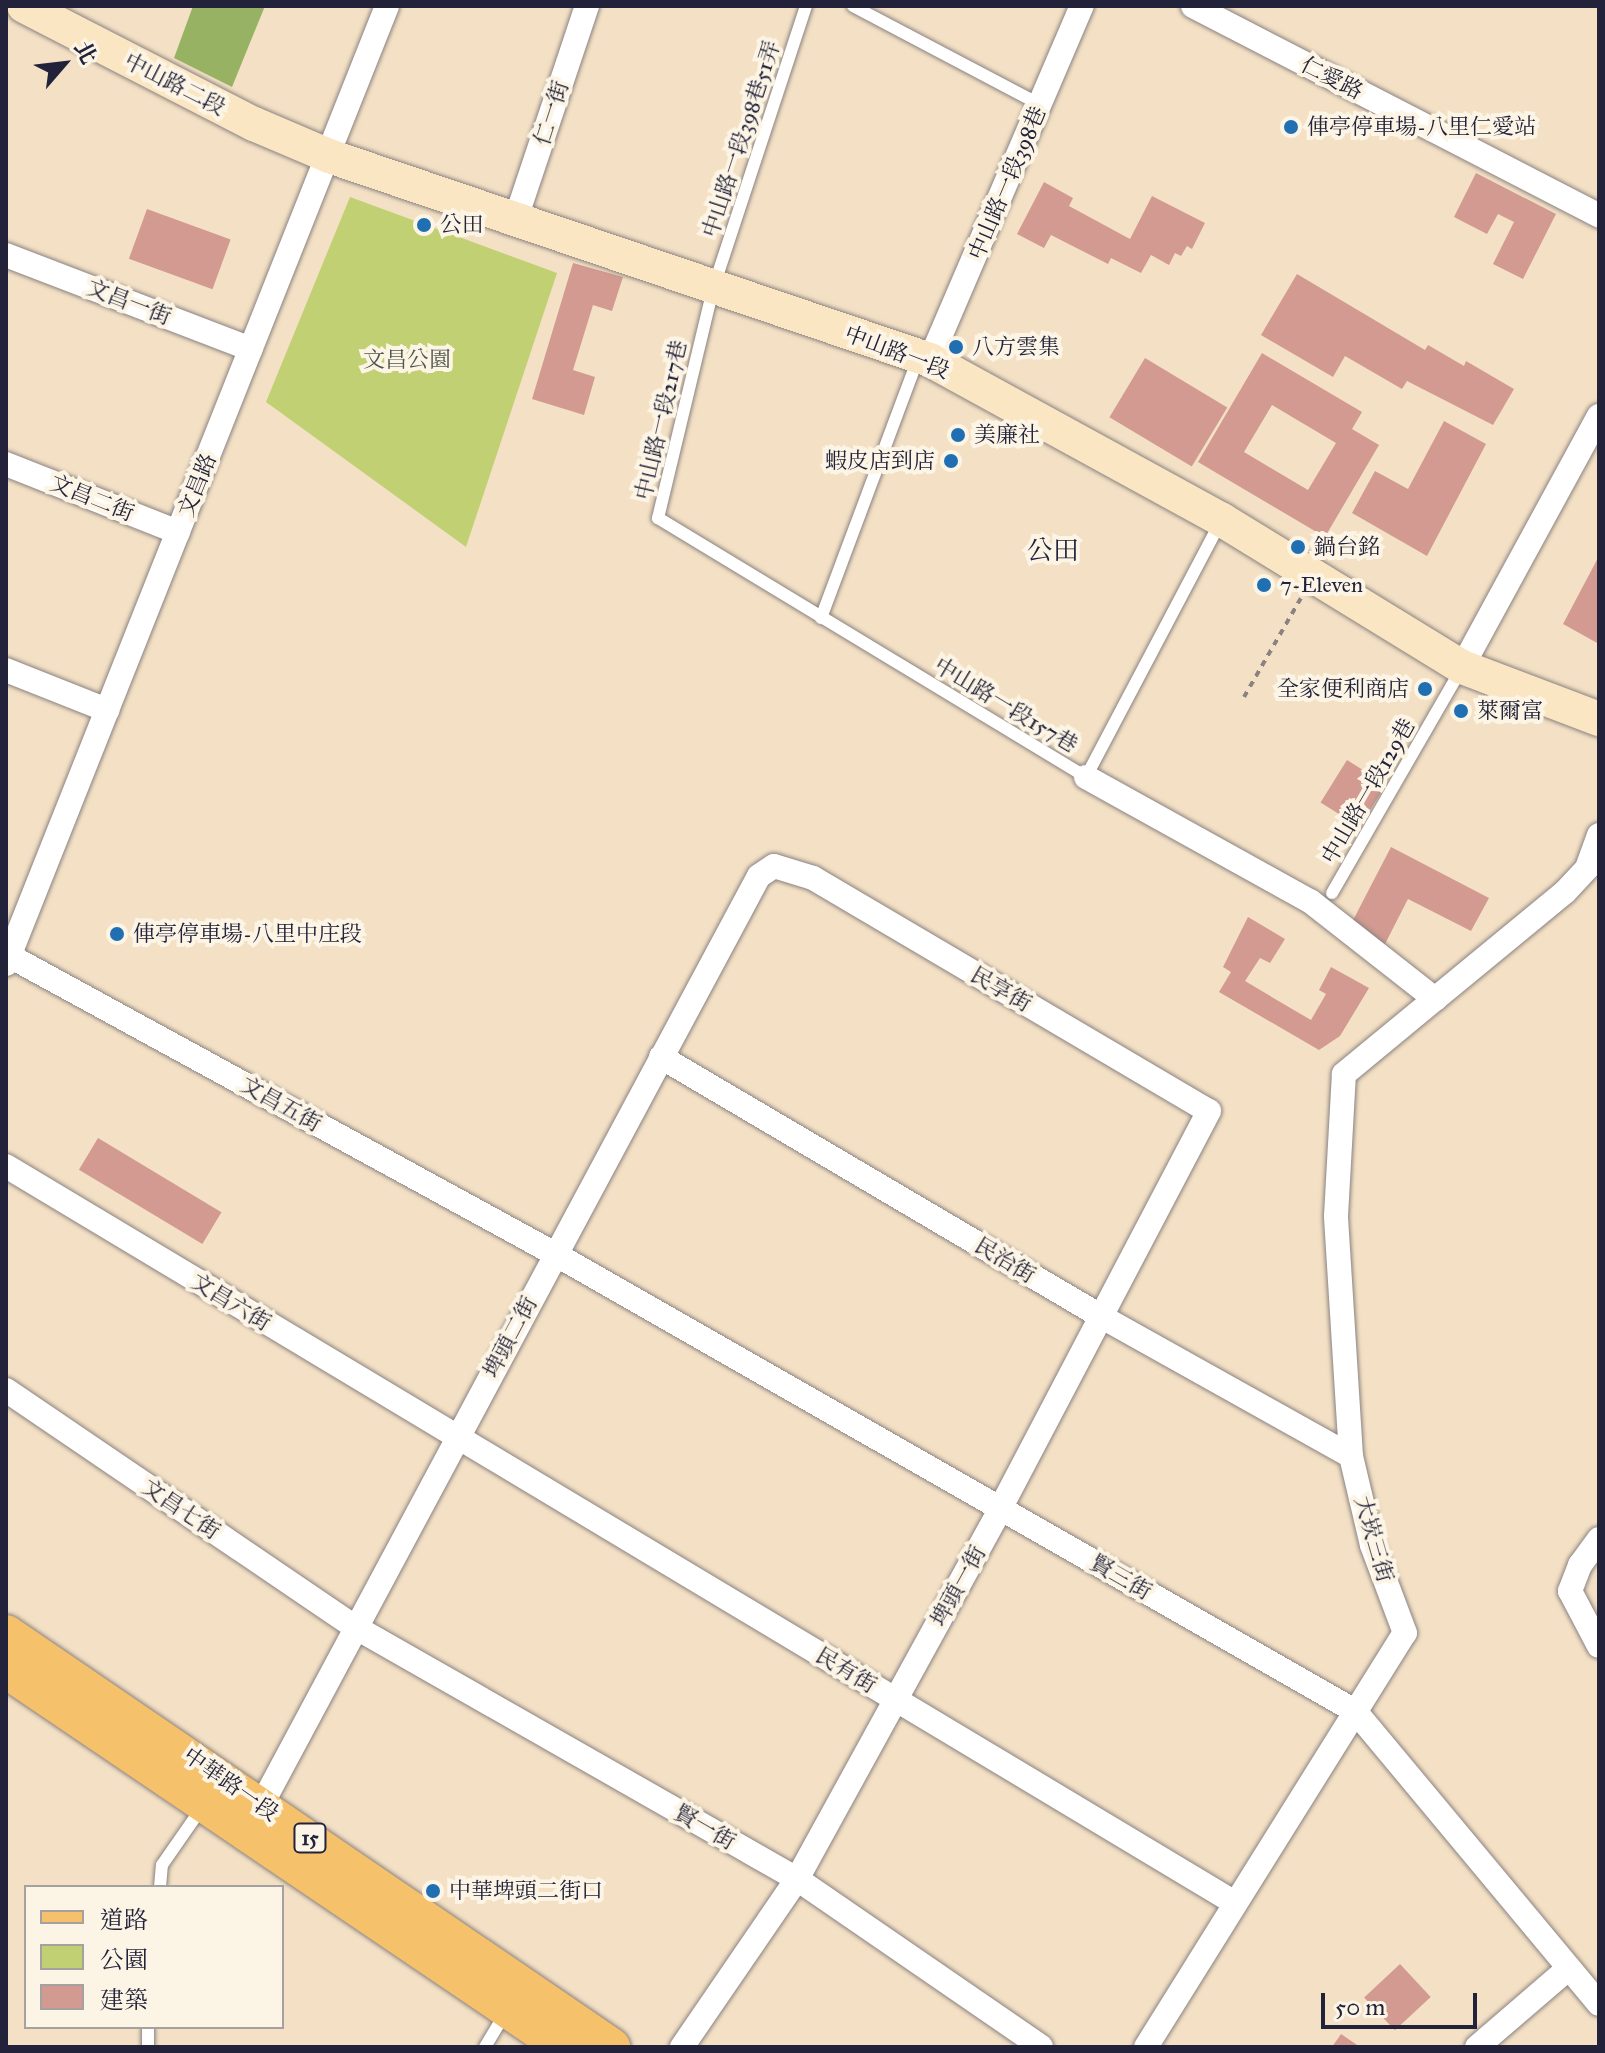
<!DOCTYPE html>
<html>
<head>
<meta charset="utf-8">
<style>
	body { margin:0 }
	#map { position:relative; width:1605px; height:2053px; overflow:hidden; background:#f4e1c5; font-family:"IM FELL Great Primer","Noto Serif TC",serif }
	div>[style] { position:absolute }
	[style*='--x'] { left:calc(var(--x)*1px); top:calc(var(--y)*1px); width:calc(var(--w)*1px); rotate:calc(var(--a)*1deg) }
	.green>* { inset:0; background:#c1d072 }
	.forest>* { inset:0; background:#98b264 }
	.building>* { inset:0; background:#d29a90; transform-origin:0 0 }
	.path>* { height:4px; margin-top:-2px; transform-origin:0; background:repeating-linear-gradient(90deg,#8b8280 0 6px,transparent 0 12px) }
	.roads { filter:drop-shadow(0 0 2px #8b8280) drop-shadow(0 0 2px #8b8280) }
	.service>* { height:12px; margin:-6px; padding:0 6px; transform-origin:6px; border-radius:6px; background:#fff }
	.minor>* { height:24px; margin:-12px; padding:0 12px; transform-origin:12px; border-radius:12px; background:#fff }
	.secondary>* { height:34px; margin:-17px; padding:0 17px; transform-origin:17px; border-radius:17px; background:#fbe6c4 }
	.primary>* { height:38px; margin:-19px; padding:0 19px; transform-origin:19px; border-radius:19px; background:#f5c16b }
	.dots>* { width:22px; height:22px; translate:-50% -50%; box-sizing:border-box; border:4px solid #fcf5e5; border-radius:50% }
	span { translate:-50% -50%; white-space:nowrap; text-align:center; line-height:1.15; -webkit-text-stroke:8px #fcf5e5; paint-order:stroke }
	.shield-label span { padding:2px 6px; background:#fcf5e5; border:2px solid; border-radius:6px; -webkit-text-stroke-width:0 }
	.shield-label { font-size:20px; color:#22223b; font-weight:700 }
	.street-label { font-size:22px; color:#22223b }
	.poi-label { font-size:22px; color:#22223b }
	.left { translate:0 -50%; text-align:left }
	.right { translate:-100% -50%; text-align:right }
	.park-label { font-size:22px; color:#52564c }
	.quarter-label { font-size:26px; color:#22223b }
	.frame { position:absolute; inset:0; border:8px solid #22223b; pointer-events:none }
	.legend { position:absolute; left:24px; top:1885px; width:260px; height:144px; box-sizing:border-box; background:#fcf5e5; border:2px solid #a5a1a1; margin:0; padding:10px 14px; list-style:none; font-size:24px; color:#22223b }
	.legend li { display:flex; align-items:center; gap:16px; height:40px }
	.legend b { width:40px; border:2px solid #a5a1a1 }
	.north { position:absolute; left:24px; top:24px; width:80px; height:80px; -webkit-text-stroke:6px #fcf5e5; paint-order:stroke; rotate:62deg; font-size:22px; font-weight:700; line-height:32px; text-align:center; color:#22223b }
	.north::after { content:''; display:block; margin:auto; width:28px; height:36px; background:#22223b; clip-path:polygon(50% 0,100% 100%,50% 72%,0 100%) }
	.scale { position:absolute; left:1321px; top:1993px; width:156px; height:36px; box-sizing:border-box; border:4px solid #22223b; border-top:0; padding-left:10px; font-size:24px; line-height:28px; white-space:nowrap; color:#22223b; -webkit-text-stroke:6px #fcf5e5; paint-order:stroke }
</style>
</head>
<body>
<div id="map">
	<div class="green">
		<i style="clip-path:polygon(350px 197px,557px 273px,466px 547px,266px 402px)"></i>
	</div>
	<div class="forest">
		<i style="clip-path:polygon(193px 6px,265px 6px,232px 87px,174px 58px)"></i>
	</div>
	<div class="building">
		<i style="clip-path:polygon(1476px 173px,1556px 214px,1523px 279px,1493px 264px,1514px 222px,1498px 214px,1487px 234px,1454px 217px)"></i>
		<i style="clip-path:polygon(1044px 182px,1073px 198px,1069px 206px,1130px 239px,1152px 196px,1205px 223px,1192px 249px,1187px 246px,1181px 256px,1175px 253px,1169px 265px,1151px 255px,1141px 273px,1111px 258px,1108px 264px,1051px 235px,1044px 248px,1017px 234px)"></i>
		<i style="left:147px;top:209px;width:89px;height:53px;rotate:20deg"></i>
		<i style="clip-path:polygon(573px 263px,623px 277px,612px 311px,593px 305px,573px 370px,595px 377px,584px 415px,532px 399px)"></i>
		<i style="clip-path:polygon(1297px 274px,1425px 350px,1428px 345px,1464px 366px,1466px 361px,1514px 389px,1493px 425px,1407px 381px,1402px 389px,1345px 356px,1333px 377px,1261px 335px)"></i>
		<i style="clip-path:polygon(evenodd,1262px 353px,1362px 412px,1352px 429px,1379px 445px,1325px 537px,1198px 462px,1262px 353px,1272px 405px,1336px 443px,1308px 490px,1244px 452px,1272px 405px)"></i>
		<i style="left:1145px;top:358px;width:96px;height:69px;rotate:31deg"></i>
		<i style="clip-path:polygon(1444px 421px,1486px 444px,1427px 556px,1352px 513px,1375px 471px,1408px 489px)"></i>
		<i style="clip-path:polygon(1599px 556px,1599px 644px,1563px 624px)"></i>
		<i style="left:1347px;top:760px;width:46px;height:50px;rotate:32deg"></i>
		<i style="clip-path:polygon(1391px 847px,1489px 898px,1471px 931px,1408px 899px,1385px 944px,1350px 926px)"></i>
		<i style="clip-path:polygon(1248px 917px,1285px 939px,1270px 963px,1260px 958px,1245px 981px,1287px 1006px,1311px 1020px,1326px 994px,1319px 990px,1331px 967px,1369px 988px,1340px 1036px,1319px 1050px,1219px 992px,1231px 972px,1223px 967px)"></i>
		<i style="left:98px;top:1138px;width:144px;height:37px;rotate:31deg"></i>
		<i style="left:1400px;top:1964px;width:45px;height:49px;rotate:47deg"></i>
		<i style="clip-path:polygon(1341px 2034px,1360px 2047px,1332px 2047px)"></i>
	</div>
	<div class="path">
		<i style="--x:1244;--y:697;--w:114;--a:-60.1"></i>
	</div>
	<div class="roads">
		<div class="service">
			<i style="--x:806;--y:6;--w:294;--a:108.2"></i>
			<i style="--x:714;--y:285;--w:240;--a:103.5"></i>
			<i style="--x:658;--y:518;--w:500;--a:31.18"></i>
			<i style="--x:1086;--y:777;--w:287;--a:-62.2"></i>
			<i style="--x:853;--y:6;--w:212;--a:27.8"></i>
			<i style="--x:821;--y:618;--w:278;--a:-69.5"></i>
			<i style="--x:1332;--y:893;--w:256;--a:-60"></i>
			<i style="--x:160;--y:1887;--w:22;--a:-85"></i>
			<i style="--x:162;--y:1865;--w:72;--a:-55.2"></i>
			<i style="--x:148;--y:2047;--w:20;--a:-90"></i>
			<i style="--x:485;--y:2047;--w:41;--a:-59"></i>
		</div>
		<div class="minor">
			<i style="--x:1193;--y:6;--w:457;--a:27.3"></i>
			<i style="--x:515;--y:221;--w:227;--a:-71.5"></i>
			<i style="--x:6;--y:255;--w:262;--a:21"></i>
			<i style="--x:930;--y:360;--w:385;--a:-66.8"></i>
			<i style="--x:6;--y:464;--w:185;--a:21.6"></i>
			<i style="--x:1462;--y:667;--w:286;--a:-61.4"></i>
			<i style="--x:6;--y:670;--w:109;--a:21.6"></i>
			<i style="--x:1086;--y:777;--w:256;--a:29"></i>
			<i style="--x:1310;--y:901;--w:159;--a:38.1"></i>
			<i style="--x:1435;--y:999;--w:168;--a:-39.5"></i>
			<i style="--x:1565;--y:892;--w:33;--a:-47"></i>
			<i style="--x:1587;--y:868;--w:35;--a:-70"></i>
			<i style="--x:6;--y:954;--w:626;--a:28.65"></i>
			<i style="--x:555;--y:1254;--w:921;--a:29.74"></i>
			<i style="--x:1355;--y:1711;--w:381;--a:50.2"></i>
			<i style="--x:6;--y:964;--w:1031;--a:-68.31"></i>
			<i style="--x:661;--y:1057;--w:512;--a:30.52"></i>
			<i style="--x:1102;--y:1317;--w:285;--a:29.2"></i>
			<i style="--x:6;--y:1166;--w:1433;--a:30.95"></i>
			<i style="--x:6;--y:1390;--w:422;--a:34.2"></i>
			<i style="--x:355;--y:1627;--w:509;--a:29.69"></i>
			<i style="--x:797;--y:1879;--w:296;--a:34.5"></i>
			<i style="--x:1599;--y:1539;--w:32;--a:126"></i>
			<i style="--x:1580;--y:1565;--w:28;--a:111"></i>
			<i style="--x:1570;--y:1591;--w:62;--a:62.2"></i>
			<i style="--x:255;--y:1817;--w:1067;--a:-61.83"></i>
			<i style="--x:759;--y:876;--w:18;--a:-34"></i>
			<i style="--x:774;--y:866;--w:41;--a:17.1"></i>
			<i style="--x:813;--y:878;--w:459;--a:30.5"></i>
			<i style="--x:1209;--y:1111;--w:448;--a:117.7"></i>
			<i style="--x:1001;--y:1508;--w:423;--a:118.8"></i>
			<i style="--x:797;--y:1879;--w:204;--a:124.4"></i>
			<i style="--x:1146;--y:2047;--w:488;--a:-58"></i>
			<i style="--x:1405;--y:1633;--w:94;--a:-110.6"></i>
			<i style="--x:1372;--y:1545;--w:91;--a:-103.3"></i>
			<i style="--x:1351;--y:1456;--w:240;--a:-93.6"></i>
			<i style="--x:1336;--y:1216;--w:142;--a:-86.8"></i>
			<i style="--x:1344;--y:1074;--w:118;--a:-39.5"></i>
			<i style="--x:1477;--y:2047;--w:121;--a:-40.7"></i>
		</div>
		<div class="secondary">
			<i style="--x:24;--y:6;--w:259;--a:27.2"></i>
			<i style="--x:254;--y:124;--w:82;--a:23.1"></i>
			<i style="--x:329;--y:156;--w:635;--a:18.75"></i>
			<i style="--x:930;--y:360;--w:333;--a:28.7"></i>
			<i style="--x:1222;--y:520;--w:281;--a:31.5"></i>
			<i style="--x:1462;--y:667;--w:147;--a:20.8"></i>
		</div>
		<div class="primary">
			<i style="--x:6;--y:1634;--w:733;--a:34.32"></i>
			<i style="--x:6;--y:1669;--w:674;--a:34.11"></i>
		</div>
	</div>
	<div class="dots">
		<i style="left:1291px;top:127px;background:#1f6fb2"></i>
		<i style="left:424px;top:225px;background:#1f6fb2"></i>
		<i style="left:956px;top:347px;background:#1f6fb2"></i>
		<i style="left:958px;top:435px;background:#1f6fb2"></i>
		<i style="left:951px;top:461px;background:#1f6fb2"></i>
		<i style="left:1298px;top:547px;background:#1f6fb2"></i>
		<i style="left:1264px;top:585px;background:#1f6fb2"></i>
		<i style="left:1425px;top:689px;background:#1f6fb2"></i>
		<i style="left:1461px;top:711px;background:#1f6fb2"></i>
		<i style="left:117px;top:934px;background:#1f6fb2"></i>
		<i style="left:433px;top:1891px;background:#1f6fb2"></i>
	</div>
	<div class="shield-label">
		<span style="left:310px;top:1838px">15</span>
	</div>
	<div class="street-label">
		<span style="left:1332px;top:78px;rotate:27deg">仁愛路</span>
		<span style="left:175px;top:84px;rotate:27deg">中山路二段</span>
		<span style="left:551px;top:113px;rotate:-72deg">仁一街</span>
		<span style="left:741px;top:139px;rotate:-72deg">中山路一段398巷51弄</span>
		<span style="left:1007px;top:183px;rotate:-67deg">中山路一段398巷</span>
		<span style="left:129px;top:302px;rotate:21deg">文昌一街</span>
		<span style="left:897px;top:352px;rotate:21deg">中山路一段</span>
		<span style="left:661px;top:420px;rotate:-77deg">中山路一段217巷</span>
		<span style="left:197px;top:485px;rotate:-68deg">文昌路</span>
		<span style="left:92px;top:498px;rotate:22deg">文昌二街</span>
		<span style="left:1006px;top:705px;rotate:31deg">中山路一段157巷</span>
		<span style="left:1368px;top:791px;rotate:-60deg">中山路一段129巷</span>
		<span style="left:1001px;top:989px;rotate:30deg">民享街</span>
		<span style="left:281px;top:1104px;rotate:29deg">文昌五街</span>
		<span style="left:1005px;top:1260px;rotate:31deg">民治街</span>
		<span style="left:231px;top:1302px;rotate:31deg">文昌六街</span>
		<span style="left:510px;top:1337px;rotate:-62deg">埤頭二街</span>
		<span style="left:181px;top:1509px;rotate:34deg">文昌七街</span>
		<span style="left:1374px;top:1539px;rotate:74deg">大崁三街</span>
		<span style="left:1121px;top:1577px;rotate:30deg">賢三街</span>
		<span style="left:958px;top:1586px;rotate:-61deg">埤頭一街</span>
		<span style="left:846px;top:1670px;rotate:31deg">民有街</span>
		<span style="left:231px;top:1784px;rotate:35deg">中華路一段</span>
		<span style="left:705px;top:1827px;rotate:30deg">賢一街</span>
	</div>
	<div class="poi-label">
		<span class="left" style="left:1307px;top:127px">俥亭停車場-八里仁愛站</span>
		<span class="left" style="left:440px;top:225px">公田</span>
		<span class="left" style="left:972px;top:347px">八方雲集</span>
		<span class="left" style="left:974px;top:435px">美廉社</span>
		<span class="right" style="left:935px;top:461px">蝦皮店到店</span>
		<span class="left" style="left:1314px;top:547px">鍋台銘</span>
		<span class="left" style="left:1280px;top:585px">7-Eleven</span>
		<span class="right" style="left:1409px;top:689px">全家便利商店</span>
		<span class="left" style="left:1477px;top:711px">萊爾富</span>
		<span class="left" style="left:133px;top:934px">俥亭停車場-八里中庄段</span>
		<span class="left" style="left:449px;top:1891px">中華埤頭二街口</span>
	</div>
	<div class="park-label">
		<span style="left:407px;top:360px">文昌公園</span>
	</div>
	<div class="quarter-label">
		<span style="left:1053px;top:551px">公田</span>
	</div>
	<div class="frame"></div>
	<ul class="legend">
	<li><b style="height:10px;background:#f5c16b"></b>道路</li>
	<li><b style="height:22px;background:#c1d072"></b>公園</li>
	<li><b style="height:22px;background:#d29a90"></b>建築</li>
	</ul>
	<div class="north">北</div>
	<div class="scale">50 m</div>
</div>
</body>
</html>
